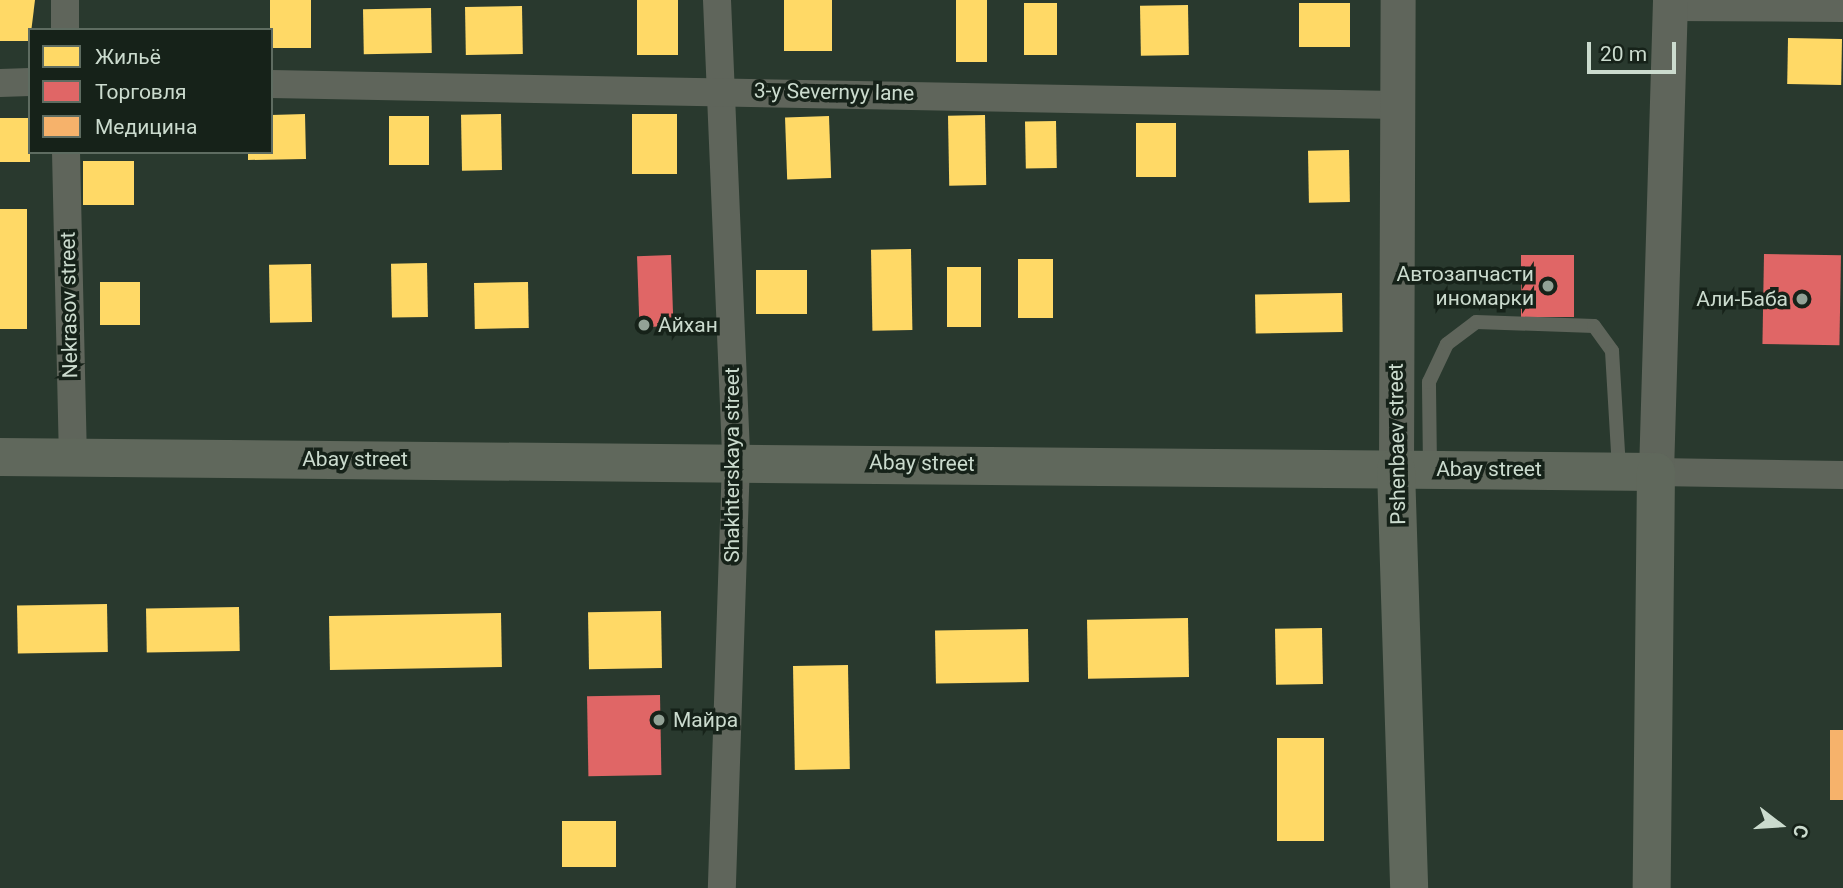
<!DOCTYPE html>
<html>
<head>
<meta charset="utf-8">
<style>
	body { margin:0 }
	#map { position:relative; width:1843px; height:888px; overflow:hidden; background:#29392e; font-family:Roboto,sans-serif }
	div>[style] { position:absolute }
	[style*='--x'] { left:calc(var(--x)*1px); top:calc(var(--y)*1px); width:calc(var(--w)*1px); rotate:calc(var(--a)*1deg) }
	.homes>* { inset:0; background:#ffd966; transform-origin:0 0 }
	.shops>* { inset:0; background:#e06666; transform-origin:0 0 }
	.health>* { inset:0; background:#f6b26b; transform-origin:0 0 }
	.service>* { height:14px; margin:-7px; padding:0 7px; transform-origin:7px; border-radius:7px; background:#5f655b }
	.minor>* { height:28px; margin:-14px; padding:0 14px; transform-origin:14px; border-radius:14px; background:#5f655b }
	.tertiary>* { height:35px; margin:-17.5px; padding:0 17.5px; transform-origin:17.5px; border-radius:17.5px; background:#5f655b }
	.secondary>* { height:38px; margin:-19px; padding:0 19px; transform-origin:19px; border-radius:19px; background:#60685c }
	.dots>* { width:19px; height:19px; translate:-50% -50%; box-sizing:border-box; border:4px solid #162219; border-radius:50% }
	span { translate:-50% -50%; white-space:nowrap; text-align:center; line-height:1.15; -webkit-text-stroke:7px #162219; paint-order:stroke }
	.street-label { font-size:21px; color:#cbdbce }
	.poi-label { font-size:21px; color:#cbdbce }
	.right { translate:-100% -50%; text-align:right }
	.left { translate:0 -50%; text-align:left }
	.legend { position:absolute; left:28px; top:28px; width:245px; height:126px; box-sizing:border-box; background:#162219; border:2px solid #5e6c61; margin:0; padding:9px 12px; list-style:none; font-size:21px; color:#cbdbce }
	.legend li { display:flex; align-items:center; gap:14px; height:35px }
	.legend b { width:35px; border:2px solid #5e6c61 }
	.north { position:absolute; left:1745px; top:790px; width:70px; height:70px; -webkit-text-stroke:5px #162219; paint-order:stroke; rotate:107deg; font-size:19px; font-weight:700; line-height:28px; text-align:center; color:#cbdbce }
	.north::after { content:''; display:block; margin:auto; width:24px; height:32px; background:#cbdbce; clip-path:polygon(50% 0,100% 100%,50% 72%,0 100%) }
	.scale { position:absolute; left:1587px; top:42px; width:89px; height:32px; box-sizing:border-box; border:4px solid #cbdbce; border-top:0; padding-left:9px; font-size:21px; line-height:24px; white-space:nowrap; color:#cbdbce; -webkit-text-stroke:5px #162219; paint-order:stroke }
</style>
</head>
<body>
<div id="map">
	<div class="homes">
		<i style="clip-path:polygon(0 0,35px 0,30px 41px,0 41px)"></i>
		<i style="left:270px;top:0;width:41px;height:48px"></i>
		<i style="left:637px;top:0;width:41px;height:55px"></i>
		<i style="left:784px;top:0;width:48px;height:51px"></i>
		<i style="left:956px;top:0;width:31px;height:62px"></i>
		<i style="left:1024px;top:3px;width:33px;height:52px"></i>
		<i style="left:1299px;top:3px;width:51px;height:44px"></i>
		<i style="left:1188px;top:5px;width:50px;height:48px;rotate:89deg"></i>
		<i style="left:522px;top:6px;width:48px;height:57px;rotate:89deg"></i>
		<i style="left:431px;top:8px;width:45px;height:68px;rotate:89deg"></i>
		<i style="left:1788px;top:38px;width:54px;height:46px;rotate:1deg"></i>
		<i style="clip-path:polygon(305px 114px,306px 159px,248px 160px,248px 152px,271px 152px,271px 115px)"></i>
		<i style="left:501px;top:114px;width:56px;height:40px;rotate:89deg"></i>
		<i style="left:632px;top:114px;width:45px;height:60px"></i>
		<i style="left:985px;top:115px;width:70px;height:37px;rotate:89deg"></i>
		<i style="left:389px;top:116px;width:40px;height:49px"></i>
		<i style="left:829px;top:116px;width:62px;height:44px;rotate:88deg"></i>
		<i style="left:0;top:118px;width:30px;height:44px"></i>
		<i style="left:1056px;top:121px;width:47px;height:31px;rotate:89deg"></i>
		<i style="left:1136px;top:123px;width:40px;height:54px"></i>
		<i style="left:1349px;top:150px;width:52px;height:41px;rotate:89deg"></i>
		<i style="left:83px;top:161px;width:51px;height:44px"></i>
		<i style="left:0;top:209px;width:27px;height:120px"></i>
		<i style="left:911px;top:249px;width:81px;height:40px;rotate:89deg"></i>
		<i style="left:1018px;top:259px;width:35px;height:59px"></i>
		<i style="left:427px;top:263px;width:54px;height:36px;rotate:89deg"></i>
		<i style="left:311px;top:264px;width:58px;height:42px;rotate:89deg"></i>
		<i style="left:947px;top:267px;width:34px;height:60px"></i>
		<i style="left:756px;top:270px;width:51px;height:44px"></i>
		<i style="left:100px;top:282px;width:40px;height:43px"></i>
		<i style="left:528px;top:282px;width:46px;height:54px;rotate:89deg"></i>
		<i style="left:1342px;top:293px;width:39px;height:87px;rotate:89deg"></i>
		<i style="left:107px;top:604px;width:48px;height:90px;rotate:89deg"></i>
		<i style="left:239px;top:607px;width:44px;height:93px;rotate:89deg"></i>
		<i style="left:661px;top:611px;width:57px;height:73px;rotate:89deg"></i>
		<i style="left:501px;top:613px;width:54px;height:172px;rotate:89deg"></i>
		<i style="left:1188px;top:618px;width:59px;height:101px;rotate:89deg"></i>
		<i style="left:1322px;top:628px;width:56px;height:47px;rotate:89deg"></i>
		<i style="left:1028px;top:629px;width:53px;height:93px;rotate:89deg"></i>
		<i style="left:848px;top:665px;width:104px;height:55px;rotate:89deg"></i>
		<i style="left:1277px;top:738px;width:47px;height:103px"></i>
		<i style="left:562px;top:821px;width:54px;height:46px"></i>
	</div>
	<div class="shops">
		<i style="left:1764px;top:254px;width:77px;height:90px;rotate:1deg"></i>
		<i style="left:671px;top:255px;width:71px;height:34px;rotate:88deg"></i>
		<i style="left:1521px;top:255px;width:53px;height:62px"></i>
		<i style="left:660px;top:695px;width:80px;height:73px;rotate:89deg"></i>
	</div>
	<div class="health">
		<i style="left:1830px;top:730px;width:13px;height:70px"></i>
	</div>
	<div class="service">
		<i style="--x:1430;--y:468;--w:86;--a:-90.7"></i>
		<i style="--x:1429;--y:382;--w:42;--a:-64.7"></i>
		<i style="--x:1447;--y:344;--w:36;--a:-37"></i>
		<i style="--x:1476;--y:322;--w:118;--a:1.9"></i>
		<i style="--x:1594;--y:326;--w:31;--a:54"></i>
		<i style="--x:1612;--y:351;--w:118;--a:86.6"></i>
	</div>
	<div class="minor">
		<i style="--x:65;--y:0;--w:30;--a:90"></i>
		<i style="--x:717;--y:0;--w:461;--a:87.6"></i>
		<i style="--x:736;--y:461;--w:427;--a:91.9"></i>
		<i style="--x:1669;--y:7;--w:174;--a:0.3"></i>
		<i style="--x:0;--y:83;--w:30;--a:-2"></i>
		<i style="--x:271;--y:84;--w:1126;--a:1.07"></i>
		<i style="--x:66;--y:152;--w:305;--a:88.7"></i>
		<i style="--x:1656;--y:472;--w:187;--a:0.9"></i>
	</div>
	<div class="tertiary">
		<i style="--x:1396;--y:469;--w:469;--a:-89.8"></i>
		<i style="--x:1656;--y:472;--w:472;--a:-88.3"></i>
	</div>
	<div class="secondary">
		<i style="--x:0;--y:457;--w:1656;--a:0.52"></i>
		<i style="--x:1656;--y:472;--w:416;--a:90.6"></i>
		<i style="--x:1396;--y:469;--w:419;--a:88.2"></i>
	</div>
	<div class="dots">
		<i style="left:1548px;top:286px;background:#92a296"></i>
		<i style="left:1802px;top:299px;background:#92a296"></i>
		<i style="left:644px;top:325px;background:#92a296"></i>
		<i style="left:659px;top:720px;background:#92a296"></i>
	</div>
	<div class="street-label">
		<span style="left:834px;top:92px;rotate:1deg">3-y Severnyy lane</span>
		<span style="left:69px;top:305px;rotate:-91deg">Nekrasov street</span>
		<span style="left:1397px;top:444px;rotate:-91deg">Pshenbaev street</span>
		<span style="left:355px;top:459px">Abay street</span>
		<span style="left:922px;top:463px;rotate:1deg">Abay street</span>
		<span style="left:732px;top:465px;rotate:-90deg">Shakhterskaya street</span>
		<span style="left:1489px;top:469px">Abay street</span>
	</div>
	<div class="poi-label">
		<span class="right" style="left:1534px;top:286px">Автозапчасти<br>иномарки</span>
		<span class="right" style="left:1788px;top:299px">Али-Баба</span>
		<span class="left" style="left:658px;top:325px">Айхан</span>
		<span class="left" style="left:673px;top:720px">Майра</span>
	</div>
	<ul class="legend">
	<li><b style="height:19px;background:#ffd966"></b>Жильё</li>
	<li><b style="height:19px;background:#e06666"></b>Торговля</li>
	<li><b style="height:19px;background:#f6b26b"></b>Медицина</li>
	</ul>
	<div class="north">С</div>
	<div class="scale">20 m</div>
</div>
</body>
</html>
